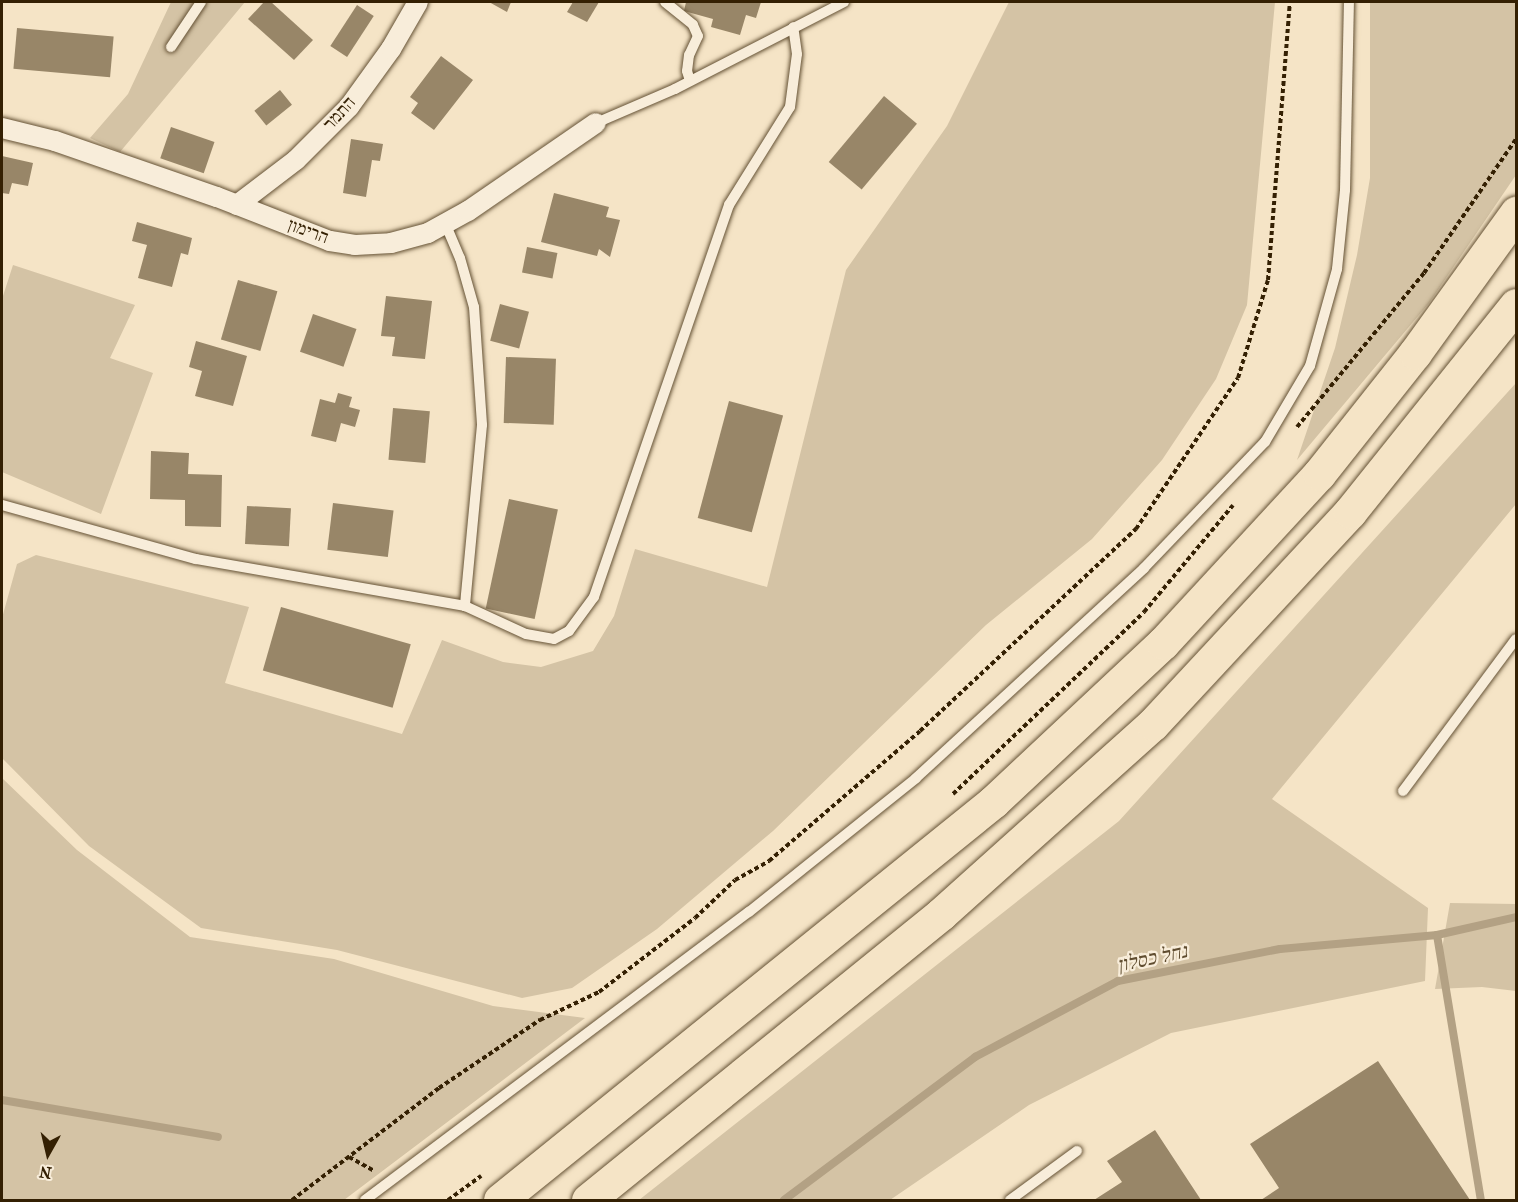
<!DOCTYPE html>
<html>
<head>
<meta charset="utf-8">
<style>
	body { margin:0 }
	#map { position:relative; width:1518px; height:1202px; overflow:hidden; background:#f5e4c6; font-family:"IM FELL French Canon","Frank Ruhl Libre",serif }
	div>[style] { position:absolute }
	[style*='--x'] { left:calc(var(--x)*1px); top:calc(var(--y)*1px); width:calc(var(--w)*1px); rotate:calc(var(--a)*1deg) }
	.green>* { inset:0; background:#d4c3a5 }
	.stream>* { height:8px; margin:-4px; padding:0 4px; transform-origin:4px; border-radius:4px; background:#b3a184 }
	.building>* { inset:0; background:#988668; transform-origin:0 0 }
	.path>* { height:4px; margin-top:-2px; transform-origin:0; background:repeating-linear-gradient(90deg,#342003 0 4.5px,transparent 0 7.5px) }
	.roads { filter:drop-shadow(0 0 2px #645134) drop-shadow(0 0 2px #645134) }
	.service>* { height:10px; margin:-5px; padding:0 5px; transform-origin:5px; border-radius:5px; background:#f8edda }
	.minor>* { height:20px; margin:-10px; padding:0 10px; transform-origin:10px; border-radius:10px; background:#f8edda }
	.trunk>* { height:33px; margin:-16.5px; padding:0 16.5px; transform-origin:16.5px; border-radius:16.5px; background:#f5e4c6 }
	span { translate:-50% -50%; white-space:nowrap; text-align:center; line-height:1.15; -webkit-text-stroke:4.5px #f8edda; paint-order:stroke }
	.street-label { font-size:18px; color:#342003 }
	.water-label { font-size:20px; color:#604d30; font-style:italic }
	.frame { position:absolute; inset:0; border:3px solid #342003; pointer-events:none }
	.north { position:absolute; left:18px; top:1124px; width:60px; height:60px; -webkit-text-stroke:4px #f8edda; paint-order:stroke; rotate:188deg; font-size:16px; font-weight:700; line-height:24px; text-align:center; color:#342003 }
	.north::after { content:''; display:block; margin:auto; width:21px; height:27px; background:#342003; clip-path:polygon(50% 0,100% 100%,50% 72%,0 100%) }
</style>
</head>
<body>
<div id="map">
	<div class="green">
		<i style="clip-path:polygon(171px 2px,245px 2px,120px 152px,90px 138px,128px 94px)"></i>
		<i style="clip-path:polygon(1009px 2px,1275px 2px,1247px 305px,1216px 379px,1162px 460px,1092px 539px,986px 625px,773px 831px,657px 929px,572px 988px,522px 998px,337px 950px,201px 928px,89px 846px,2px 758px,2px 618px,17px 564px,36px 555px,249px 607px,225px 683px,402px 734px,442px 640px,503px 662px,541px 667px,593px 651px,614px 616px,635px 549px,767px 587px,846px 270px,947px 126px)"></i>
		<i style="clip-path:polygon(1370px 2px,1516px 2px,1516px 175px,1429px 303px,1297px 460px,1335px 348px,1357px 255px,1370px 178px)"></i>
		<i style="clip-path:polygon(13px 265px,135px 305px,110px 358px,153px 373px,101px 514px,2px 472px,2px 299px)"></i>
		<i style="clip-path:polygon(1516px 383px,1516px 504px,1272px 799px,1428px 908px,1425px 981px,1171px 1033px,1029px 1105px,890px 1200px,639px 1200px,1119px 821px)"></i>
		<i style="clip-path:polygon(2px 778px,77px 850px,190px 937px,334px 959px,493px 1006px,585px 1018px,344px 1200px,2px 1200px)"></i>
		<i style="clip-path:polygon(1450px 903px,1516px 904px,1516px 991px,1482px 987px,1435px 989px)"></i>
	</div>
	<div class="stream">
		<i style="--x:1437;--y:935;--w:269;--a:80.6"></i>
		<i style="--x:2;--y:1100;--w:219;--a:9.7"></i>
		<i style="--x:784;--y:1200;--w:239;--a:-36.8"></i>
		<i style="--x:975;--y:1057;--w:162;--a:-28"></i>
		<i style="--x:1118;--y:981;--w:165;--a:-11.2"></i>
		<i style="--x:1280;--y:949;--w:158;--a:-5.1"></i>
		<i style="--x:1437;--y:935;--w:81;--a:-12.8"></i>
	</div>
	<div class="building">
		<i style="clip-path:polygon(264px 2px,271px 2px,313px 40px,294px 60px,248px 19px)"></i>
		<i style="clip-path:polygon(489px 2px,511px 2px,507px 12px)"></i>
		<i style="clip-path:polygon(573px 2px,599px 2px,587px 22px,567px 12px)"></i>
		<i style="clip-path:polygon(686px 2px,761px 2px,756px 18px,746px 15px,740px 35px,711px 27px,713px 19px,684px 11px)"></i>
		<i style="left:357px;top:5px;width:20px;height:49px;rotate:33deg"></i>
		<i style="left:17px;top:28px;width:97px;height:41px;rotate:5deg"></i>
		<i style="clip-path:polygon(441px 56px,473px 80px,434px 130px,411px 113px,418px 103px,410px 97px)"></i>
		<i style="left:280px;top:90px;width:19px;height:33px;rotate:51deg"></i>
		<i style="left:884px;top:96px;width:43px;height:86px;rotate:40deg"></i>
		<i style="left:171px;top:127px;width:46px;height:33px;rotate:19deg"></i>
		<i style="clip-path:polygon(351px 139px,383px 144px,380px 161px,372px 160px,366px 197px,343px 193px)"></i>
		<i style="clip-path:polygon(2px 156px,33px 163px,28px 186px,12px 183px,9px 194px,2px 193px)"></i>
		<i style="clip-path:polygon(554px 193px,609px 207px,606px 217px,620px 220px,610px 257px,599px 249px,597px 256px,541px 242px)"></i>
		<i style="clip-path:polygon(137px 222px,192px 238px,188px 255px,181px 253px,172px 287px,138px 278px,147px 245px,132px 241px)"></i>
		<i style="left:527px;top:247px;width:31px;height:26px;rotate:11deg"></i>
		<i style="left:238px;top:280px;width:41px;height:62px;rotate:16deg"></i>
		<i style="clip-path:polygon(386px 296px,432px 301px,425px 359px,392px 356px,395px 337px,381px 336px)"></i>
		<i style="left:500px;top:304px;width:30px;height:38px;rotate:15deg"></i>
		<i style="left:313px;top:314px;width:46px;height:40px;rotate:19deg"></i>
		<i style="clip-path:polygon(196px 341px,247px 356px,233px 406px,195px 396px,202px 371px,189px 367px)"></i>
		<i style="left:506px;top:357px;width:50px;height:66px;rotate:2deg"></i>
		<i style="clip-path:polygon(338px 393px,352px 397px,349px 407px,360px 410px,355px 427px,341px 423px,336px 442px,311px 436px,320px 399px,335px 403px)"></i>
		<i style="left:729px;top:401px;width:56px;height:121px;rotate:15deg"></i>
		<i style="left:393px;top:408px;width:37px;height:52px;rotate:5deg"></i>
		<i style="clip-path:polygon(151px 451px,189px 453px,188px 474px,222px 475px,221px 527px,185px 526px,185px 500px,150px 499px)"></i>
		<i style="left:509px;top:499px;width:50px;height:112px;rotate:12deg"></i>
		<i style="left:333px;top:503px;width:61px;height:47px;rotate:7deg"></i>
		<i style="left:247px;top:506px;width:44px;height:38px;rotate:3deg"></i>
		<i style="left:281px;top:607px;width:135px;height:66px;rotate:16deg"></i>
		<i style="clip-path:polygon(1378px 1061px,1470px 1200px,1261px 1200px,1279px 1188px,1250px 1144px)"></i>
		<i style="clip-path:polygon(1155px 1130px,1201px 1200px,1094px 1200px,1122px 1182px,1107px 1161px)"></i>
	</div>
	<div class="path">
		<i style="--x:1297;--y:427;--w:200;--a:-50.5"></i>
		<i style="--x:1424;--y:273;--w:163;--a:-55.5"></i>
		<i style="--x:953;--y:794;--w:264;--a:-43.6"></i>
		<i style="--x:1144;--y:612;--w:139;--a:-50.2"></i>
		<i style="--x:349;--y:1157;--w:29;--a:29"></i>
		<i style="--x:292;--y:1200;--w:185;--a:-37.3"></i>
		<i style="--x:439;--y:1088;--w:122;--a:-34"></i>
		<i style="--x:540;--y:1020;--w:65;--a:-25.4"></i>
		<i style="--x:599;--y:992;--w:121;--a:-37.6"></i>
		<i style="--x:695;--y:918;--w:55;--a:-43.5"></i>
		<i style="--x:735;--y:880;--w:39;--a:-29"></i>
		<i style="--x:769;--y:861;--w:199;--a:-40.7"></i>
		<i style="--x:920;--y:731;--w:296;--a:-43.1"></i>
		<i style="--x:1136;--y:529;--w:182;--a:-56"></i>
		<i style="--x:1238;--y:378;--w:102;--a:-73"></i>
		<i style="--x:1268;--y:280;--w:279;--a:-85.5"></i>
		<i style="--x:448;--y:1200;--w:41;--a:-36"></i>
	</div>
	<div class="roads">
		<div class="service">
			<i style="--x:665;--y:2;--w:36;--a:39"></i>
			<i style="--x:693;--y:25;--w:12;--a:66"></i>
			<i style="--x:698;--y:36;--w:21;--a:115"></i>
			<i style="--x:689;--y:55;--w:16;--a:97"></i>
			<i style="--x:687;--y:71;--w:10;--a:73"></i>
			<i style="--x:171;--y:47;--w:54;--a:-56.3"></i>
			<i style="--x:596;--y:123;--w:86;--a:-23.3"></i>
			<i style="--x:675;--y:89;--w:190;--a:-27.2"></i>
			<i style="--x:445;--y:223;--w:38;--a:67"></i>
			<i style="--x:460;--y:258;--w:51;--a:74.1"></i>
			<i style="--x:474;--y:307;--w:118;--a:86.1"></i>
			<i style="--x:482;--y:425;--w:182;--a:95.4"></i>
			<i style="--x:2;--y:505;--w:201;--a:15.6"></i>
			<i style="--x:196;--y:559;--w:273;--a:9.9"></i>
			<i style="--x:465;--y:606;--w:67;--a:24.7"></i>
			<i style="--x:526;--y:634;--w:28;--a:10"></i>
			<i style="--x:554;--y:639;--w:17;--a:-28"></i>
			<i style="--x:569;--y:631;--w:42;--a:-53.7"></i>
			<i style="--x:594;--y:597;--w:415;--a:-71"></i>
			<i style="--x:729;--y:205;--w:115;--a:-58.1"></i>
			<i style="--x:790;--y:107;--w:53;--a:-82.5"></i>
			<i style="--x:797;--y:54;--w:27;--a:-98"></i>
			<i style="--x:1403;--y:791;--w:189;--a:-53.4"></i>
			<i style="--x:365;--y:1200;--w:480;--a:-36.9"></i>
			<i style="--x:749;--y:912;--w:214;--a:-38.7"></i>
			<i style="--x:916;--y:778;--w:310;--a:-42.6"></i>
			<i style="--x:1144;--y:568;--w:175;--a:-46.2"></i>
			<i style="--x:1265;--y:442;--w:88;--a:-59.4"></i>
			<i style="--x:1310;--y:366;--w:101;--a:-74.4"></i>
			<i style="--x:1337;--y:269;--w:79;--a:-84.2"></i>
			<i style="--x:1345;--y:190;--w:188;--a:-88.8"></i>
			<i style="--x:1010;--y:1200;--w:83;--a:-36.2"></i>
		</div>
		<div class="minor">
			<i style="--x:2;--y:128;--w:55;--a:13.8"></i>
			<i style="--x:55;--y:141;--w:171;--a:19.1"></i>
			<i style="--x:217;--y:197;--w:121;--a:21.3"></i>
			<i style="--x:330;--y:241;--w:25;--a:9"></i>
			<i style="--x:355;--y:245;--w:36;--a:-3"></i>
			<i style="--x:391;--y:243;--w:38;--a:-15"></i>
			<i style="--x:428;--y:233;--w:46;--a:-28.8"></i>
			<i style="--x:468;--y:211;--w:155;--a:-34.5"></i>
			<i style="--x:237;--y:205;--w:74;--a:-37.3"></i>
			<i style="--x:296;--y:160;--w:75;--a:-45"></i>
			<i style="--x:349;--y:107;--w:72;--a:-54.1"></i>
			<i style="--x:391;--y:49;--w:54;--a:-60.1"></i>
		</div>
		<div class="trunk">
			<i style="--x:500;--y:1200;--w:634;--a:-38.91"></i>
			<i style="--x:993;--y:802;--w:233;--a:-43.1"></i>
			<i style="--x:1163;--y:643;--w:230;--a:-47.3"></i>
			<i style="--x:1319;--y:474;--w:154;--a:-51.6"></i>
			<i style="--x:1415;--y:353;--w:173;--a:-54.2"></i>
			<i style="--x:588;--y:1200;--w:454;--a:-39"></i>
			<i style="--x:941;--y:914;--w:285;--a:-41.9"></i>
			<i style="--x:1153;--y:724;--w:289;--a:-47.1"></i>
			<i style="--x:1350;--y:512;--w:265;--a:-51.3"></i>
		</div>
	</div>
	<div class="street-label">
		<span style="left:340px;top:114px;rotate:-48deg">התמר</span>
		<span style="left:308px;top:232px;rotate:20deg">הרימון</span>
	</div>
	<div class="water-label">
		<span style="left:1152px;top:958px;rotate:-12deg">נחל כסלון</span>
	</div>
	<div class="frame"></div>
	<div class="north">N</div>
</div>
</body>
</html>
